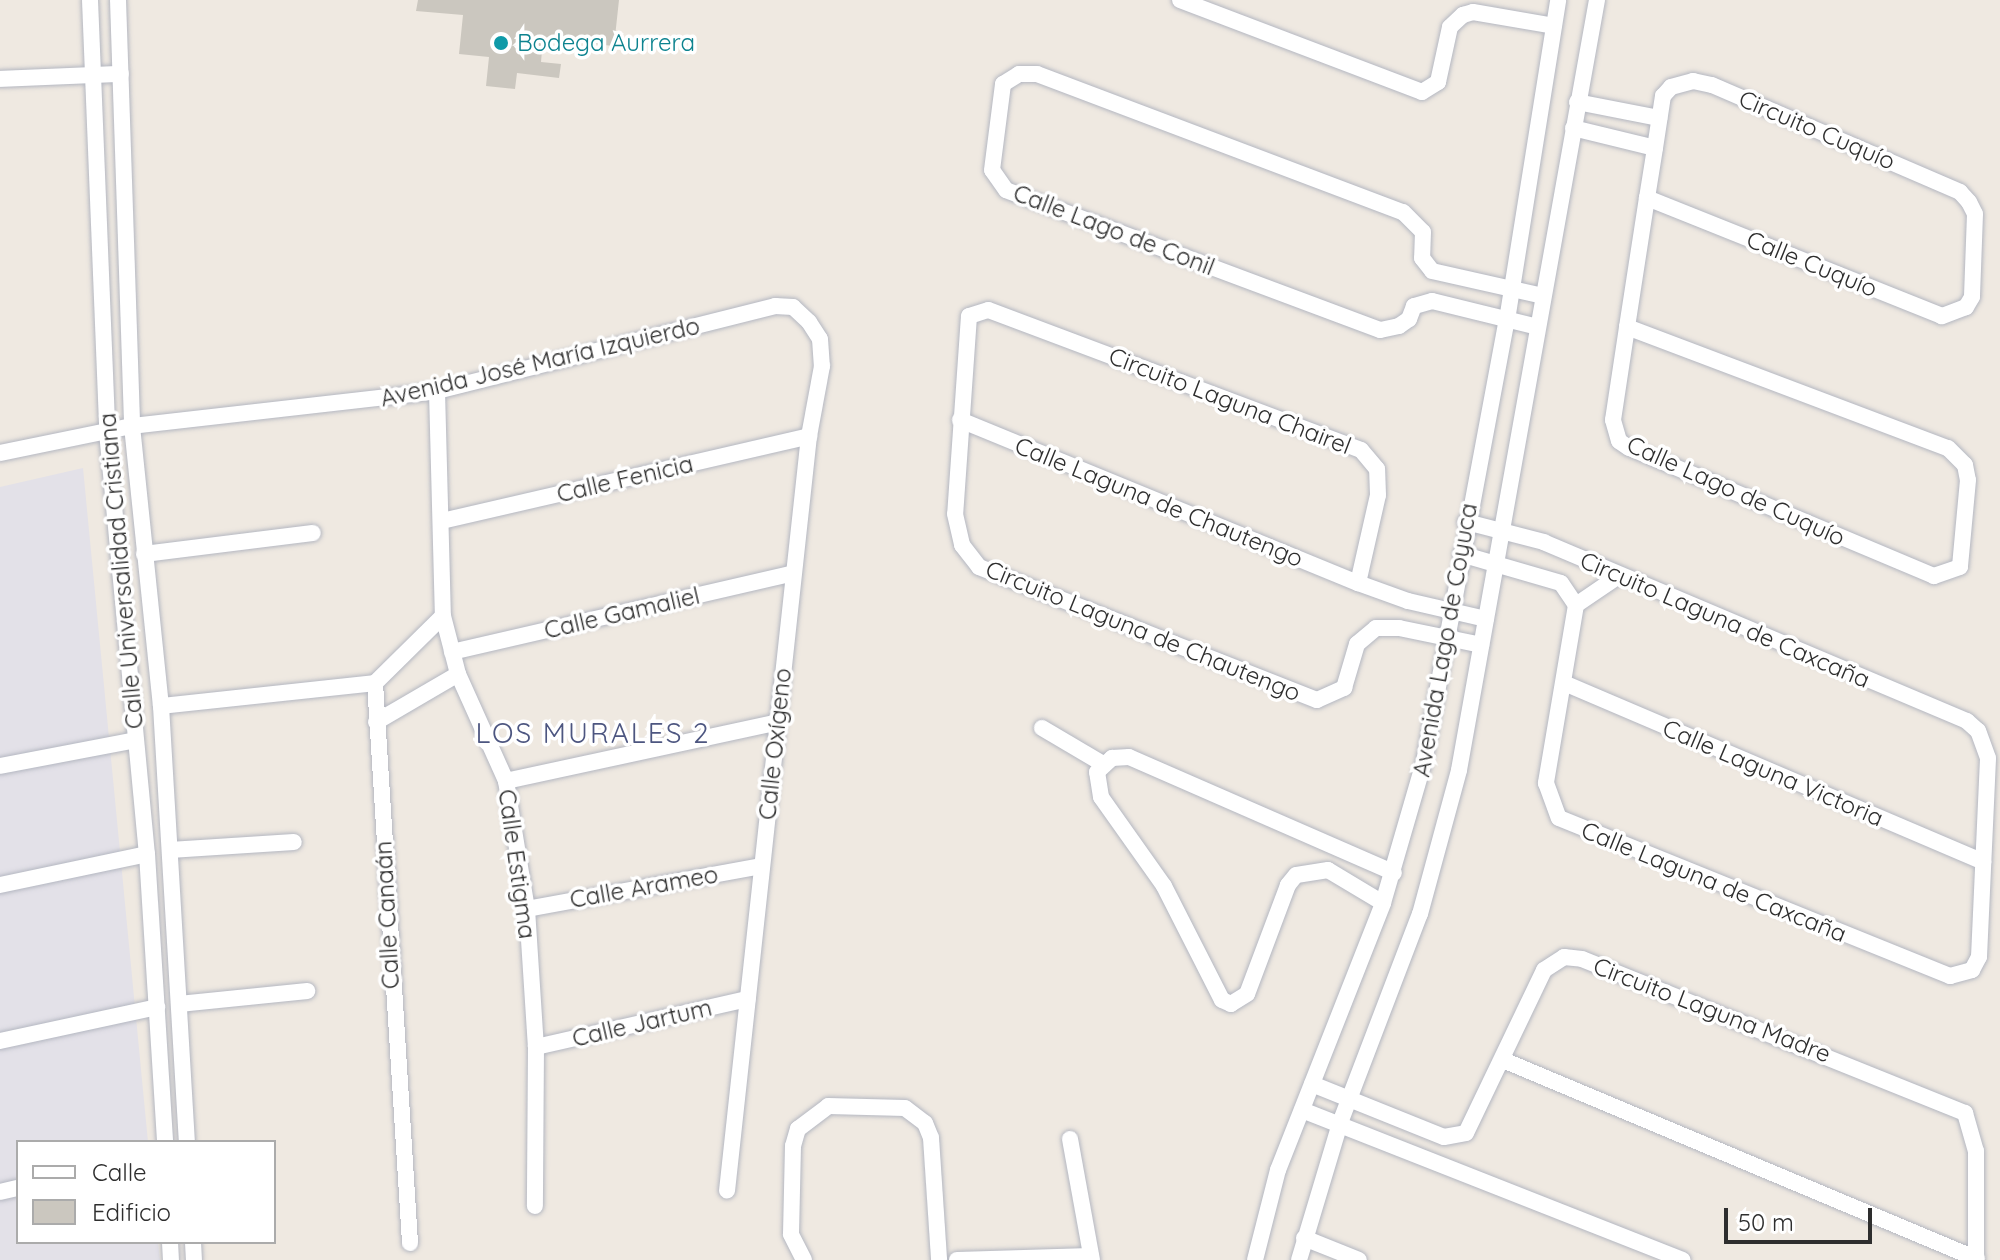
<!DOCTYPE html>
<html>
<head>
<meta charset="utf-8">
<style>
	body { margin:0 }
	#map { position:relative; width:2000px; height:1260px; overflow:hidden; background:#efe9e1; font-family:Quicksand,sans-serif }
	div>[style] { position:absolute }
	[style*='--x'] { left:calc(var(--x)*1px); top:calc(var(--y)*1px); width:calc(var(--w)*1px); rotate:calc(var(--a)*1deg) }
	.industrial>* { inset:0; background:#e3e1e8 }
	.building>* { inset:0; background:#cbc7bf }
	.roads { filter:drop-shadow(0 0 2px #b4b7c1) drop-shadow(0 0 2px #b4b7c1) }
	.street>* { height:16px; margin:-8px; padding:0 8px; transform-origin:8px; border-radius:8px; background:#fff }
	.dots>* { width:22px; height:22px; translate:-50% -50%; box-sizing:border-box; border:4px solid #fff; border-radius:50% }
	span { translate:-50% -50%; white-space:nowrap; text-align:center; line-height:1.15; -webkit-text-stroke:7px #fff; paint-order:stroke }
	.culture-label { font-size:24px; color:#0d838f }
	.left { translate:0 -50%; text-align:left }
	.street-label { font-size:24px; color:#2e2e2e }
	.quarter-label { font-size:28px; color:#4d5680; letter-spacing:2px }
	.legend { position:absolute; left:16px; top:1140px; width:260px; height:104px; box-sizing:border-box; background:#fff; border:2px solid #ababab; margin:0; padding:10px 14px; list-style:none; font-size:24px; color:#2e2e2e }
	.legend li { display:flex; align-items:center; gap:16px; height:40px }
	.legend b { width:40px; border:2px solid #ababab }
	.scale { position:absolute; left:1724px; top:1208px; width:148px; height:36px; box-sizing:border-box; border:4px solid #2e2e2e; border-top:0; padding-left:10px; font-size:24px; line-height:28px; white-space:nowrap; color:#2e2e2e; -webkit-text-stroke:6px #fff; paint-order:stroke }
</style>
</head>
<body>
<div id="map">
	<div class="industrial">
		<i style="clip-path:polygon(83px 468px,148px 1142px,18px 1142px,18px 1242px,158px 1242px,160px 1260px,0 1260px,0 487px)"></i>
	</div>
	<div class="building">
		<i style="clip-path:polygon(418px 0,619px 0,614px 46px,543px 39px,541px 62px,561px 64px,559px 78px,517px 73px,515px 89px,486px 86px,489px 57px,459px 54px,463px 15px,416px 11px)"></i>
	</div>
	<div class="roads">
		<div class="street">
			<i style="--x:90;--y:0;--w:432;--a:87.7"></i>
			<i style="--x:107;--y:432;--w:424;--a:84.6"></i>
			<i style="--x:147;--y:854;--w:289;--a:86.4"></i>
			<i style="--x:118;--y:0;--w:426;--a:88.1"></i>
			<i style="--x:132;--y:426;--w:281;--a:84.1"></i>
			<i style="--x:161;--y:706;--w:437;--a:86.6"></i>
			<i style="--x:1180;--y:0;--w:259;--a:20.8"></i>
			<i style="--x:1422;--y:92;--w:19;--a:-32"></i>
			<i style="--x:1438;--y:82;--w:56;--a:-77.7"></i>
			<i style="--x:1450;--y:27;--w:18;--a:-43"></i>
			<i style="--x:1463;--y:15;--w:10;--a:-17"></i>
			<i style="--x:1473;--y:12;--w:82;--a:9.8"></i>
			<i style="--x:0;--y:79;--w:121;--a:-2.4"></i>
			<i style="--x:1577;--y:102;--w:84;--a:11"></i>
			<i style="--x:1573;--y:128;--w:84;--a:13.7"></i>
			<i style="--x:1538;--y:327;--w:109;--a:-166.2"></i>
			<i style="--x:1432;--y:301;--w:19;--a:164"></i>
			<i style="--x:1414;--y:306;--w:14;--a:111"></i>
			<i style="--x:1409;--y:319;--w:12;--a:145"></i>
			<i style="--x:1399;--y:326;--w:19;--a:168"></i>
			<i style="--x:1380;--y:330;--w:399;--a:-159.5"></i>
			<i style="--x:1006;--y:190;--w:24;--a:-125"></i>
			<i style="--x:992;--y:170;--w:87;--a:-82.7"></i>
			<i style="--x:1003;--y:84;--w:19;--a:-32"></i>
			<i style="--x:1019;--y:74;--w:18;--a:0"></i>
			<i style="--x:1037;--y:74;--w:391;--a:20.7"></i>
			<i style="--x:1403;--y:212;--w:28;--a:45"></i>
			<i style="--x:1423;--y:232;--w:26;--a:92"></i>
			<i style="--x:1422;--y:258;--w:16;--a:52"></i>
			<i style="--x:1432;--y:271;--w:114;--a:12.7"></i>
			<i style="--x:1627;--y:327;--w:343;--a:20.7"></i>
			<i style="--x:1948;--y:448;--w:24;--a:45"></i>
			<i style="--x:1965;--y:465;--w:15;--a:79"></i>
			<i style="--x:1968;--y:480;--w:87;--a:95.3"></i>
			<i style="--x:1960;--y:567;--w:28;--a:161"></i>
			<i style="--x:1934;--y:576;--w:331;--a:-157.2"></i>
			<i style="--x:1629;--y:448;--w:12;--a:-145"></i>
			<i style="--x:1619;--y:441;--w:22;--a:-106"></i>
			<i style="--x:1613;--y:420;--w:94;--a:-81.4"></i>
			<i style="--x:1627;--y:327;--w:131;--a:-81.2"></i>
			<i style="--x:1647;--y:198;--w:51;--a:-80.9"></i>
			<i style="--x:1655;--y:148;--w:53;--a:-81.3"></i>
			<i style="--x:1663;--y:96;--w:12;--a:-48"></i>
			<i style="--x:1671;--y:87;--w:23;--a:-15"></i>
			<i style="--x:1693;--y:81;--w:19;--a:12"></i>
			<i style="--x:1712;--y:85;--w:270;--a:23.3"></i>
			<i style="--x:1960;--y:192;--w:13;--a:48"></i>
			<i style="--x:1969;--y:202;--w:13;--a:63"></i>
			<i style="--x:1975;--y:214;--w:83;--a:92.1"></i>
			<i style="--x:1972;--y:297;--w:12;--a:121"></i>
			<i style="--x:1966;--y:307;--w:26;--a:159"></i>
			<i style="--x:1942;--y:316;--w:318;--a:-158.2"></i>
			<i style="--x:437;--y:391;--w:225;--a:88.5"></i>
			<i style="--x:443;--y:616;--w:60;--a:75.5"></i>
			<i style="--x:458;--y:674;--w:117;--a:65.8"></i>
			<i style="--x:506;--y:781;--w:130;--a:80.7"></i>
			<i style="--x:527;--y:909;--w:138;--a:86.3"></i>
			<i style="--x:536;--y:1047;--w:159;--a:90.4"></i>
			<i style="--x:960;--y:420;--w:430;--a:22.3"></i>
			<i style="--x:1358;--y:583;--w:53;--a:19.8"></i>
			<i style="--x:1408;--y:601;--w:80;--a:13"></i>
			<i style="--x:0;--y:453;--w:135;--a:-11.6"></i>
			<i style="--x:132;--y:426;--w:307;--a:-6.5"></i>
			<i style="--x:437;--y:391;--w:349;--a:-14.1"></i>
			<i style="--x:775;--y:306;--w:18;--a:3"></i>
			<i style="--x:793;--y:307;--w:22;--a:43"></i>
			<i style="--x:809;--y:322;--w:20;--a:57"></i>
			<i style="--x:820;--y:339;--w:27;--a:86"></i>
			<i style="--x:822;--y:366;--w:71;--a:100.5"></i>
			<i style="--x:809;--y:436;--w:759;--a:96.2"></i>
			<i style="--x:442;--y:521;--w:377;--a:-13"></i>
			<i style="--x:144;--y:554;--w:170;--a:-7.1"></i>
			<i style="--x:1461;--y:554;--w:104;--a:16.2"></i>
			<i style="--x:1561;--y:583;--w:27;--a:56"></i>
			<i style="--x:1576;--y:605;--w:181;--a:99.6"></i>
			<i style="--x:1546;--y:783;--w:37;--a:70"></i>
			<i style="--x:1559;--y:818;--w:422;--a:22"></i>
			<i style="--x:1950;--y:976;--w:23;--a:-15"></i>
			<i style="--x:1972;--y:970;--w:15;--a:-62"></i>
			<i style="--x:1979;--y:957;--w:199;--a:-87.4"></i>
			<i style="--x:1988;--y:758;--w:29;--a:-110"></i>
			<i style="--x:1978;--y:731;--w:15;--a:-138"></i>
			<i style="--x:1967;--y:721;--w:459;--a:-157.1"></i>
			<i style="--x:1544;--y:542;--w:81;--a:-165.6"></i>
			<i style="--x:1358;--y:583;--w:90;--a:-77.2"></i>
			<i style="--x:1378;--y:495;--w:26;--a:-92"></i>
			<i style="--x:1377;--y:469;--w:25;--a:-130"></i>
			<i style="--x:1361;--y:450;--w:398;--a:-159.4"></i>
			<i style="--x:988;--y:310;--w:20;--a:162"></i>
			<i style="--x:969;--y:316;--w:198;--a:94"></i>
			<i style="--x:955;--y:514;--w:32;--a:77"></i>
			<i style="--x:962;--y:545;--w:28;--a:52"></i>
			<i style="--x:979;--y:567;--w:363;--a:21.5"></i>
			<i style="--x:1317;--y:700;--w:30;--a:-24"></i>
			<i style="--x:1344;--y:688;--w:46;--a:-73.5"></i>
			<i style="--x:1357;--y:644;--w:25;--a:-40"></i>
			<i style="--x:1376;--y:628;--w:23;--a:0"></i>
			<i style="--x:1399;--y:628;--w:84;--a:11.7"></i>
			<i style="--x:1576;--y:605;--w:50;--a:-34.3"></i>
			<i style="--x:452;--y:652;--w:350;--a:-13"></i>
			<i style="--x:375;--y:683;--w:561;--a:86.42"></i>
			<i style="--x:1564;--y:683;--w:456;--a:23.1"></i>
			<i style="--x:161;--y:706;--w:215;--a:-6.1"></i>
			<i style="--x:375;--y:683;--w:95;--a:-44.6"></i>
			<i style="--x:376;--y:722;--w:95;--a:-30.3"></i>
			<i style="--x:1042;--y:728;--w:71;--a:30.5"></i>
			<i style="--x:0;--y:766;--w:138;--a:-10.8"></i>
			<i style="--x:506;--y:781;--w:279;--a:-12.2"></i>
			<i style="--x:170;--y:850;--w:124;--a:-3.7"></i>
			<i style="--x:0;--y:885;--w:150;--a:-11.9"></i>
			<i style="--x:1383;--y:903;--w:64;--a:-149"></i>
			<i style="--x:1328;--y:870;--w:32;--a:171"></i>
			<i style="--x:1296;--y:875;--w:13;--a:129"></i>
			<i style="--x:1288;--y:885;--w:116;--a:110.6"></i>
			<i style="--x:1247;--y:994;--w:19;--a:148"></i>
			<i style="--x:1231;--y:1004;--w:10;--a:-156"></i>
			<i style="--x:1222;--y:1000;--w:128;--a:-117"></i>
			<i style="--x:1164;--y:886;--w:109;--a:-125.3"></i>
			<i style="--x:1101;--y:797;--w:25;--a:-99"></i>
			<i style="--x:1097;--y:772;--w:21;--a:-43"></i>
			<i style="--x:1112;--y:758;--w:17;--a:-3"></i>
			<i style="--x:1129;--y:757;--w:289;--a:23.6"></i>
			<i style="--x:527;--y:909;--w:238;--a:-10.4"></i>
			<i style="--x:179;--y:1004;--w:129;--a:-5.8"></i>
			<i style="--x:0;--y:1041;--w:161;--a:-12.2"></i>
			<i style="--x:536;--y:1047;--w:217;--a:-12.8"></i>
			<i style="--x:1503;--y:1060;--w:514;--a:22.77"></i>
			<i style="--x:1312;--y:1084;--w:142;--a:21.9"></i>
			<i style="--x:1444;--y:1137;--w:22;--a:-10"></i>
			<i style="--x:1466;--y:1133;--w:181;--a:-64.4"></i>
			<i style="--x:1544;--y:970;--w:24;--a:-33"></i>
			<i style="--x:1564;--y:957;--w:18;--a:6"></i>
			<i style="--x:1582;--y:959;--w:413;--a:21.9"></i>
			<i style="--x:1965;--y:1113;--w:40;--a:74"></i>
			<i style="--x:1976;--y:1151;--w:109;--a:90"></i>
			<i style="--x:1302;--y:1110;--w:409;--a:21.5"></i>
			<i style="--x:1070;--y:1139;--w:123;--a:79.7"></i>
			<i style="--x:0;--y:1192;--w:18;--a:-13"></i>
			<i style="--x:1304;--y:1238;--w:59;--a:21.8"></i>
			<i style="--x:170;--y:1242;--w:18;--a:87"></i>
			<i style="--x:193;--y:1242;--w:18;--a:87"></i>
			<i style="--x:804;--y:1260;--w:29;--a:-117"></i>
			<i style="--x:791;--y:1234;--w:88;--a:-88.7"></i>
			<i style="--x:793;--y:1146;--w:18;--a:-74"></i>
			<i style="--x:798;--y:1129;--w:38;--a:-37"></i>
			<i style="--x:828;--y:1106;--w:77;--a:1.5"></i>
			<i style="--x:905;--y:1108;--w:25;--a:37"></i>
			<i style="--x:925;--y:1123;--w:16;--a:68"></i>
			<i style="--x:931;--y:1138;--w:122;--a:86.2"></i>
			<i style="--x:957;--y:1260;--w:134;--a:-1.7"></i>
			<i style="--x:1255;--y:1260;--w:93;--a:-75.7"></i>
			<i style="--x:1278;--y:1170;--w:287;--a:-68.5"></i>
			<i style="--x:1383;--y:903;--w:147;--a:-73.8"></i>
			<i style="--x:1424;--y:762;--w:450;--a:-79.4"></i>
			<i style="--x:1507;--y:320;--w:324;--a:-80.9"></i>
			<i style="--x:1299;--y:1260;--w:143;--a:-73.3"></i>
			<i style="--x:1340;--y:1123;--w:224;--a:-69.1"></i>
			<i style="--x:1420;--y:914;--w:149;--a:-74.8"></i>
			<i style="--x:1459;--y:770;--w:782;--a:-79.84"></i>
		</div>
	</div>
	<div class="dots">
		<i style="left:501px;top:43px;background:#0f9aa8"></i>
	</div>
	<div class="culture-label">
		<span class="left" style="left:517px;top:43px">Bodega Aurrera</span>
	</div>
	<div class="street-label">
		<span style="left:1817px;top:130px;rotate:23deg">Circuito Cuquío</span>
		<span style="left:1114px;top:230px;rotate:21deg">Calle Lago de Conil</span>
		<span style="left:1812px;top:264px;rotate:22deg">Calle Cuquío</span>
		<span style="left:540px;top:362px;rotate:-13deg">Avenida José María Izquierdo</span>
		<span style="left:1230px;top:401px;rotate:21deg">Circuito Laguna Chairel</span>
		<span style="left:625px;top:479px;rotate:-13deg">Calle Fenicia</span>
		<span style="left:1736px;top:491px;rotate:24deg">Calle Lago de Cuquío</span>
		<span style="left:1159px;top:502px;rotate:22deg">Calle Laguna de Chautengo</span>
		<span style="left:121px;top:571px;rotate:-95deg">Calle Universalidad Cristiana</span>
		<span style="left:622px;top:613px;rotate:-13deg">Calle Gamaliel</span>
		<span style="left:1725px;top:620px;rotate:23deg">Circuito Laguna de Caxcaña</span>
		<span style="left:1143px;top:631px;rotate:22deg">Circuito Laguna de Chautengo</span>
		<span style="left:1445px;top:640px;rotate:-80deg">Avenida Lago de Coyuca</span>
		<span style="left:775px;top:744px;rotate:-84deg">Calle Oxígeno</span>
		<span style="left:1773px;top:773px;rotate:23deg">Calle Laguna Victoria</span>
		<span style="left:517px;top:864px;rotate:82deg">Calle Estigma</span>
		<span style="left:1714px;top:882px;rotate:22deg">Calle Laguna de Caxcaña</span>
		<span style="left:644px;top:887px;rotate:-10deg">Calle Arameo</span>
		<span style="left:387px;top:915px;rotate:-93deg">Calle Canaán</span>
		<span style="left:1712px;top:1010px;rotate:21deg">Circuito Laguna Madre</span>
		<span style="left:642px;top:1023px;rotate:-13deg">Calle Jartum</span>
	</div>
	<div class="quarter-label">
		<span style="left:593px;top:733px">LOS MURALES 2</span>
	</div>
	<ul class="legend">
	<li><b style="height:10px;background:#fff"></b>Calle</li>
	<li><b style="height:22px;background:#cbc7bf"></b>Edificio</li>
	</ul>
	<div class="scale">50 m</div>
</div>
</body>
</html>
